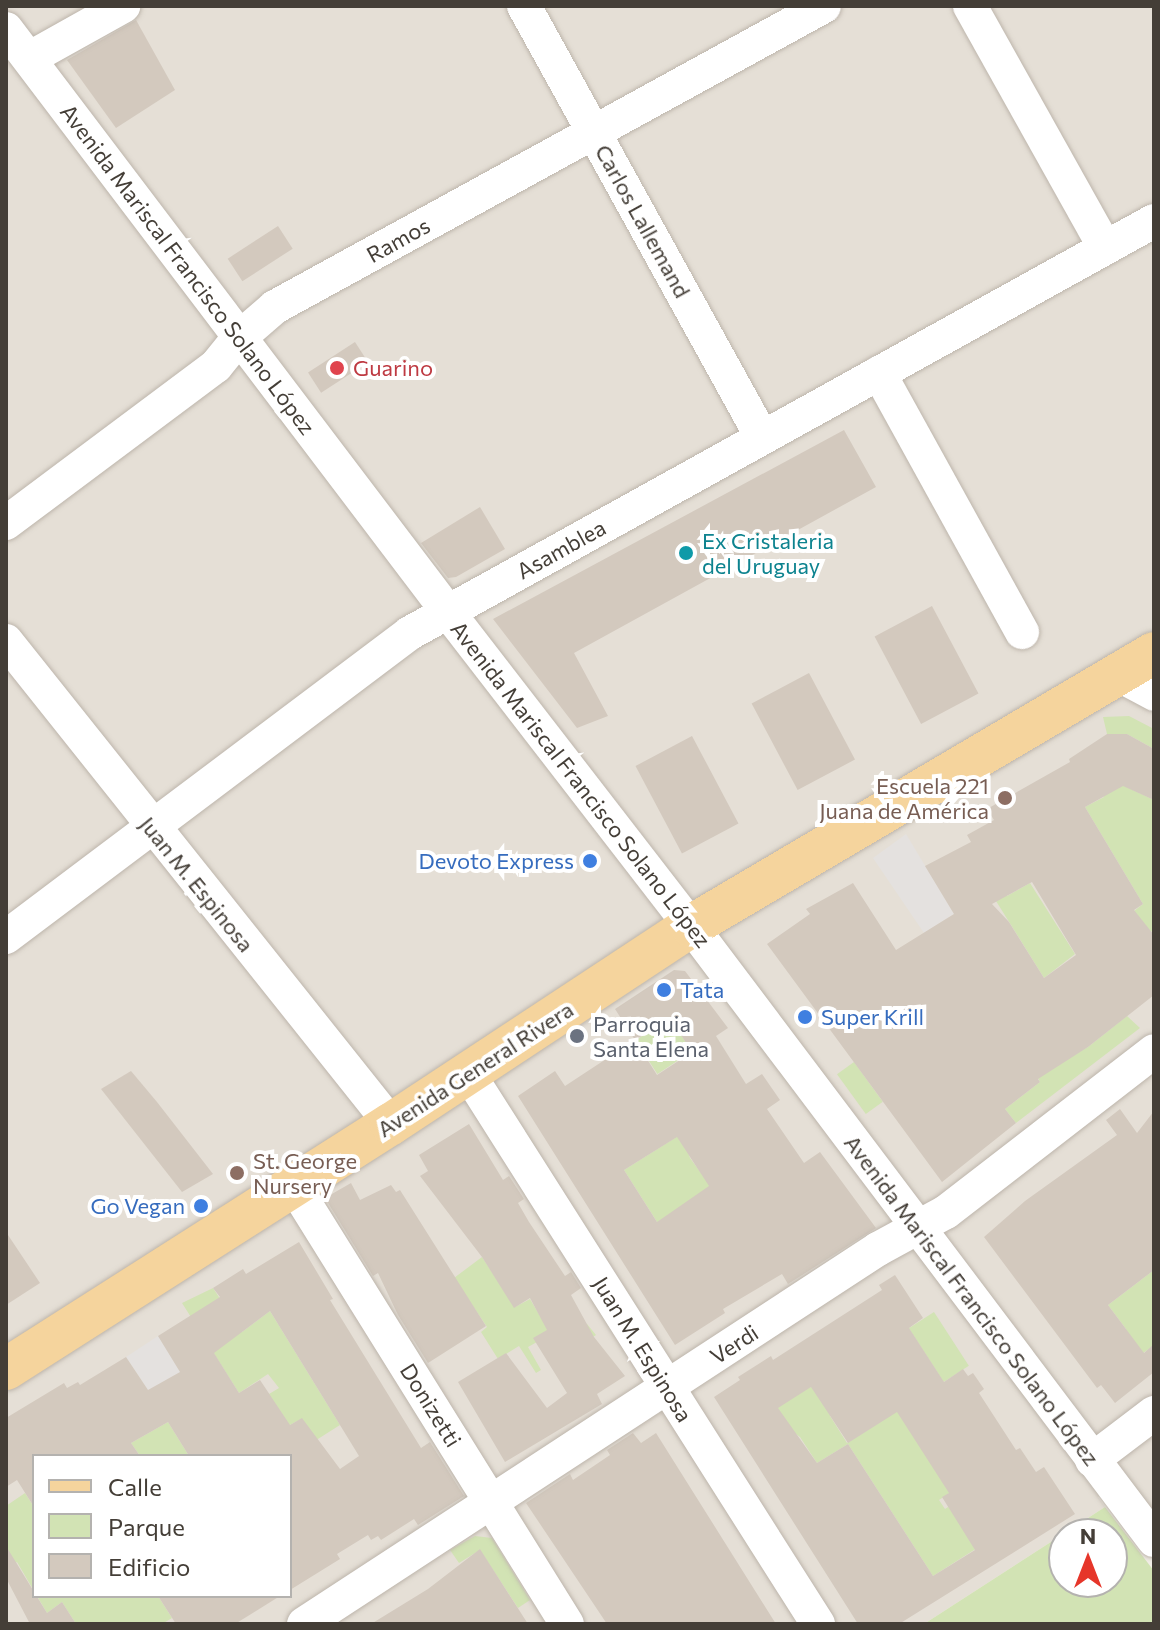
<!DOCTYPE html>
<html>
<head>
<meta charset="utf-8">
<style>
	body { margin:0 }
	#map { position:relative; width:1160px; height:1630px; overflow:hidden; background:#f2eee7; font-family:Commissioner,sans-serif }
	div>[style] { position:absolute }
	[style*='--x'] { left:calc(var(--x)*1px); top:calc(var(--y)*1px); width:calc(var(--w)*1px); rotate:calc(var(--a)*1deg) }
	.residential>* { inset:0; background:#e5dfd6 }
	.green>* { inset:0; background:#d2e3b4; transform-origin:0 0 }
	.parking>* { inset:0; background:#e4e1df }
	.building>* { inset:0; background:#d3c9be; transform-origin:0 0 }
	.roads { filter:drop-shadow(0 0 2px #bdb5ab) drop-shadow(0 0 2px #bdb5ab) }
	.minor>* { height:34px; margin:-17px; padding:0 17px; transform-origin:17px; border-radius:17px; background:#fff }
	.major>* { height:42px; margin:-21px; padding:0 21px; transform-origin:21px; border-radius:21px; background:#f5d49d }
	.dots>* { width:22px; height:22px; translate:-50% -50%; box-sizing:border-box; border:4px solid #fff; border-radius:50% }
	span { translate:-50% -50%; white-space:nowrap; text-align:center; line-height:1.15; -webkit-text-stroke:8px #fff; paint-order:stroke }
	.street-label { font-size:22px; color:#443e37 }
	.health-label { font-size:22px; color:#be3a42 }
	.left { translate:0 -50%; text-align:left }
	.culture-label { font-size:22px; color:#0d838f }
	.education-label { font-size:22px; color:#785e54 }
	.right { translate:-100% -50%; text-align:right }
	.shop-label { font-size:22px; color:#366cbe }
	.worship-label { font-size:22px; color:#5b616d }
	.frame { position:absolute; inset:0; border:8px solid #443e37; pointer-events:none }
	.legend { position:absolute; left:32px; top:1454px; width:260px; height:144px; box-sizing:border-box; background:#fff; border:2px solid #b4b2af; margin:0; padding:10px 14px; list-style:none; font-size:24px; color:#443e37 }
	.legend li { display:flex; align-items:center; gap:16px; height:40px }
	.legend b { width:40px; border:2px solid #b4b2af }
	.north { position:absolute; left:1048px; top:1518px; width:80px; height:80px; box-sizing:border-box; background:#fff; border:2px solid #b4b2af; border-radius:50%; rotate:0deg; font-size:22px; font-weight:700; line-height:32px; text-align:center; color:#443e37 }
	.north::after { content:''; display:block; margin:auto; width:28px; height:36px; background:#e6362a; clip-path:polygon(50% 0,100% 100%,50% 72%,0 100%) }
</style>
</head>
<body>
<div id="map">
	<div class="residential">
		<i style="clip-path:polygon(evenodd,6px 6px,1154px 6px,1154px 1512px,1127px 1477px,1098px 1497px,1105px 1507px,924px 1624px,6px 1624px,6px 6px,34px 1456px,290px 1456px,290px 1596px,34px 1596px,34px 1456px)"></i>
	</div>
	<div class="green">
		<i style="clip-path:polygon(1129px 716px,1154px 729px,1154px 749px,1127px 734px,1107px 734px,1103px 717px)"></i>
		<i style="clip-path:polygon(1116px 782px,1154px 800px,1154px 934px,1151px 931px,1127px 948px,1112px 928px,1143px 904px,1085px 807px,1104px 797px,1100px 789px)"></i>
		<i style="clip-path:polygon(981px 877px,1007px 896px,1030px 883px,1075px 954px,1044px 978px)"></i>
		<i style="clip-path:polygon(1127px 1016px,1140px 1028px,1016px 1123px,1005px 1109px,1040px 1082px,1037px 1076px,1088px 1047px)"></i>
		<i style="left:670px;top:1018px;width:40px;height:41px;rotate:57deg"></i>
		<i style="left:854px;top:1062px;width:49px;height:21px;rotate:54deg"></i>
		<i style="clip-path:polygon(669px 1095px,690px 1158px,701px 1173px,728px 1156px,673px 1247px,624px 1170px,675px 1138px)"></i>
		<i style="clip-path:polygon(482px 1257px,515px 1307px,530px 1299px,540px 1316px,587px 1324px,596px 1335px,560px 1358px,546px 1337px,528px 1347px,541px 1370px,536px 1373px,519px 1346px,498px 1359px,481px 1332px,487px 1327px,454px 1278px)"></i>
		<i style="clip-path:polygon(1154px 1270px,1154px 1345px,1122px 1369px,1126px 1329px,1108px 1305px)"></i>
		<i style="clip-path:polygon(213px 1288px,242px 1332px,270px 1311px,340px 1425px,310px 1444px,297px 1421px,267px 1438px,269px 1394px,279px 1388px,268px 1374px,239px 1393px,182px 1303px)"></i>
		<i style="left:934px;top:1312px;width:64px;height:30px;rotate:57deg"></i>
		<i style="clip-path:polygon(881px 1384px,830px 1416px,847px 1443px,930px 1390px,915px 1439px,951px 1492px,939px 1500px,945px 1509px,948px 1507px,1004px 1531px,933px 1576px,848px 1444px,817px 1463px,800px 1437px,757px 1405px,811px 1387px)"></i>
		<i style="clip-path:polygon(168px 1422px,189px 1456px,140px 1456px,131px 1443px)"></i>
		<i style="clip-path:polygon(25px 1493px,34px 1507px,34px 1591px,17px 1562px,6px 1571px,6px 1506px)"></i>
		<i style="clip-path:polygon(evenodd,1105px 1507px,1154px 1571px,1154px 1624px,924px 1624px,1105px 1507px,1112px 1534px,1112px 1582px,1064px 1582px,1064px 1534px,1112px 1534px)"></i>
		<i style="clip-path:polygon(475px 1536px,492px 1538px,530px 1600px,518px 1608px,480px 1550px,459px 1563px,450px 1550px)"></i>
		<i style="clip-path:polygon(37px 1596px,158px 1596px,172px 1618px,162px 1624px,76px 1624px,62px 1602px,47px 1613px)"></i>
	</div>
	<div class="parking">
		<i style="clip-path:polygon(906px 834px,954px 914px,924px 933px,873px 858px)"></i>
		<i style="clip-path:polygon(158px 1336px,185px 1379px,148px 1390px,126px 1357px)"></i>
	</div>
	<div class="building">
		<i style="clip-path:polygon(136px 20px,175px 90px,116px 128px,67px 60px)"></i>
		<i style="left:278px;top:226px;width:27px;height:60px;rotate:57deg"></i>
		<i style="left:355px;top:342px;width:24px;height:56px;rotate:57deg"></i>
		<i style="clip-path:polygon(844px 430px,876px 487px,574px 653px,608px 716px,577px 728px,493px 619px)"></i>
		<i style="clip-path:polygon(480px 507px,505px 549px,456px 577px,448px 578px,421px 543px)"></i>
		<i style="left:932px;top:606px;width:99px;height:65px;rotate:62deg"></i>
		<i style="left:809px;top:673px;width:98px;height:65px;rotate:62deg"></i>
		<i style="clip-path:polygon(evenodd,1107px 734px,1127px 734px,1154px 749px,1154px 800px,1123px 786px,1085px 807px,1143px 904px,1134px 910px,1154px 935px,1154px 995px,1088px 1047px,1038px 1079px,1040px 1082px,1005px 1109px,1016px 1123px,942px 1182px,767px 944px,810px 914px,806px 909px,853px 883px,896px 950px,954px 914px,925px 866px,971px 842px,967px 835px,994px 820px,987px 809px,1070px 762px,1069px 759px,1107px 734px,1032px 882px,1076px 955px,1044px 978px,1009px 922px,992px 904px,1032px 882px)"></i>
		<i style="left:692px;top:736px;width:99px;height:64px;rotate:62deg"></i>
		<i style="clip-path:polygon(evenodd,674px 970px,685px 971px,728px 1028px,716px 1036px,746px 1084px,762px 1074px,780px 1100px,767px 1109px,804px 1163px,820px 1152px,876px 1228px,788px 1284px,782px 1274px,723px 1309px,725px 1313px,675px 1345px,518px 1096px,555px 1071px,565px 1086px,635px 1040px,615px 1009px,674px 970px,670px 1018px,692px 1052px,657px 1075px,635px 1040px,670px 1018px,674px 970px,677px 1137px,709px 1186px,657px 1222px,624px 1170px,677px 1137px)"></i>
		<i style="clip-path:polygon(131px 1071px,157px 1102px,213px 1174px,182px 1192px,101px 1089px)"></i>
		<i style="clip-path:polygon(1120px 1109px,1137px 1133px,1154px 1111px,1154px 1270px,1108px 1305px,1144px 1353px,1154px 1344px,1154px 1372px,1115px 1403px,1101px 1385px,1097px 1388px,984px 1237px,1025px 1201px,1117px 1135px,1106px 1120px)"></i>
		<i style="clip-path:polygon(469px 1124px,503px 1180px,509px 1176px,524px 1199px,518px 1203px,529px 1222px,565px 1276px,571px 1272px,581px 1288px,571px 1295px,594px 1337px,625px 1376px,597px 1394px,602px 1404px,505px 1462px,458px 1382px,506px 1353px,547px 1408px,567px 1393px,533px 1338px,547px 1330px,530px 1298px,514px 1308px,482px 1257px,420px 1176px,428px 1171px,419px 1155px)"></i>
		<i style="clip-path:polygon(351px 1183px,360px 1200px,391px 1185px,396px 1192px,400px 1190px,486px 1326px,428px 1363px,398px 1315px,378px 1273px,373px 1276px,325px 1198px)"></i>
		<i style="clip-path:polygon(6px 1232px,40px 1283px,6px 1305px)"></i>
		<i style="clip-path:polygon(evenodd,299px 1242px,333px 1299px,330px 1300px,421px 1448px,430px 1442px,464px 1496px,418px 1525px,414px 1519px,381px 1540px,378px 1536px,371px 1540px,368px 1535px,337px 1554px,340px 1559px,290px 1590px,290px 1456px,189px 1456px,168px 1422px,131px 1443px,140px 1456px,34px 1456px,34px 1507px,17px 1480px,6px 1487px,6px 1418px,64px 1383px,67px 1388px,78px 1382px,80px 1385px,126px 1357px,148px 1390px,180px 1372px,158px 1336px,220px 1297px,213px 1288px,243px 1269px,246px 1274px,299px 1242px,270px 1311px,359px 1456px,340px 1469px,302px 1418px,290px 1425px,260px 1380px,239px 1393px,214px 1353px,270px 1311px)"></i>
		<i style="clip-path:polygon(evenodd,895px 1275px,923px 1318px,909px 1328px,944px 1382px,963px 1369px,968px 1376px,973px 1373px,984px 1389px,979px 1393px,1016px 1450px,1020px 1448px,1036px 1472px,1044px 1467px,1075px 1514px,899px 1624px,858px 1624px,714px 1397px,740px 1380px,738px 1377px,771px 1356px,773px 1360px,882px 1290px,879px 1285px,895px 1275px,811px 1387px,848px 1443px,897px 1412px,949px 1493px,942px 1497px,975px 1550px,933px 1576px,848px 1444px,817px 1463px,778px 1408px,811px 1387px)"></i>
		<i style="clip-path:polygon(633px 1433px,641px 1443px,656px 1433px,776px 1624px,607px 1624px,526px 1503px,570px 1474px,573px 1480px,610px 1455px,607px 1450px)"></i>
		<i style="clip-path:polygon(6px 1546px,47px 1613px,62px 1602px,76px 1624px,30px 1624px,6px 1578px)"></i>
		<i style="clip-path:polygon(480px 1549px,528px 1624px,371px 1624px,428px 1589px)"></i>
		<i style="clip-path:polygon(158px 1596px,280px 1596px,235px 1624px,176px 1624px)"></i>
	</div>
	<div class="roads">
		<div class="minor">
			<i style="--x:524;--y:6;--w:492;--a:61.1"></i>
			<i style="--x:970;--y:6;--w:277;--a:60.8"></i>
			<i style="--x:6;--y:29;--w:732;--a:52.83"></i>
			<i style="--x:448;--y:612;--w:397;--a:52.3"></i>
			<i style="--x:691;--y:926;--w:769;--a:52.98"></i>
			<i style="--x:30;--y:58;--w:107;--a:-29.2"></i>
			<i style="--x:879;--y:373;--w:296;--a:61.1"></i>
			<i style="--x:6;--y:523;--w:262;--a:-36.8"></i>
			<i style="--x:216;--y:366;--w:36;--a:-51"></i>
			<i style="--x:239;--y:338;--w:48;--a:-40.7"></i>
			<i style="--x:275;--y:307;--w:626;--a:-28.73"></i>
			<i style="--x:6;--y:641;--w:618;--a:51.44"></i>
			<i style="--x:1119;--y:675;--w:40;--a:28"></i>
			<i style="--x:6;--y:937;--w:506;--a:-36.96"></i>
			<i style="--x:410;--y:633;--w:850;--a:-28.98"></i>
			<i style="--x:468;--y:1073;--w:653;--a:57.58"></i>
			<i style="--x:294;--y:1186;--w:516;--a:58.07"></i>
			<i style="--x:1092;--y:1460;--w:78;--a:-37.2"></i>
			<i style="--x:304;--y:1624;--w:686;--a:-33.16"></i>
			<i style="--x:878;--y:1249;--w:77;--a:-28.6"></i>
			<i style="--x:946;--y:1212;--w:263;--a:-37.7"></i>
		</div>
		<div class="major">
			<i style="--x:6;--y:1369;--w:456;--a:-32.5"></i>
			<i style="--x:391;--y:1124;--w:359;--a:-33.4"></i>
			<i style="--x:691;--y:926;--w:537;--a:-30.52"></i>
		</div>
	</div>
	<div class="dots">
		<i style="left:337px;top:368px;background:#e0444e"></i>
		<i style="left:686px;top:553px;background:#0f9aa8"></i>
		<i style="left:1005px;top:798px;background:#8d6e63"></i>
		<i style="left:590px;top:861px;background:#3f7fe0"></i>
		<i style="left:664px;top:990px;background:#3f7fe0"></i>
		<i style="left:805px;top:1017px;background:#3f7fe0"></i>
		<i style="left:577px;top:1036px;background:#6b7280"></i>
		<i style="left:237px;top:1173px;background:#8d6e63"></i>
		<i style="left:201px;top:1206px;background:#3f7fe0"></i>
	</div>
	<div class="street-label">
		<span style="left:643px;top:221px;rotate:61deg">Carlos Lallemand</span>
		<span style="left:398px;top:240px;rotate:-29deg">Ramos</span>
		<span style="left:188px;top:269px;rotate:53deg">Avenida Mariscal Francisco Solano López</span>
		<span style="left:561px;top:549px;rotate:-29deg">Asamblea</span>
		<span style="left:581px;top:784px;rotate:52deg">Avenida Mariscal Francisco Solano López</span>
		<span style="left:197px;top:884px;rotate:51deg">Juan M. Espinosa</span>
		<span style="left:475px;top:1069px;rotate:-33deg">Avenida General Rivera</span>
		<span style="left:972px;top:1300px;rotate:53deg">Avenida Mariscal Francisco Solano López</span>
		<span style="left:734px;top:1344px;rotate:-33deg">Verdi</span>
		<span style="left:643px;top:1349px;rotate:58deg">Juan M. Espinosa</span>
		<span style="left:431px;top:1405px;rotate:58deg">Donizetti</span>
	</div>
	<div class="health-label">
		<span class="left" style="left:353px;top:368px">Guarino</span>
	</div>
	<div class="culture-label">
		<span class="left" style="left:702px;top:553px">Ex Cristaleria<br>del Uruguay</span>
	</div>
	<div class="education-label">
		<span class="right" style="left:989px;top:798px">Escuela 221<br>Juana de América</span>
		<span class="left" style="left:253px;top:1173px">St. George<br>Nursery</span>
	</div>
	<div class="shop-label">
		<span class="right" style="left:574px;top:861px">Devoto Express</span>
		<span class="left" style="left:680px;top:990px">Tata</span>
		<span class="left" style="left:821px;top:1017px">Super Krill</span>
		<span class="right" style="left:185px;top:1206px">Go Vegan</span>
	</div>
	<div class="worship-label">
		<span class="left" style="left:593px;top:1036px">Parroquia<br>Santa Elena</span>
	</div>
	<div class="frame"></div>
	<ul class="legend">
	<li><b style="height:10px;background:#f5d49d"></b>Calle</li>
	<li><b style="height:22px;background:#d2e3b4"></b>Parque</li>
	<li><b style="height:22px;background:#d3c9be"></b>Edificio</li>
	</ul>
	<div class="north">N</div>
</div>
</body>
</html>
